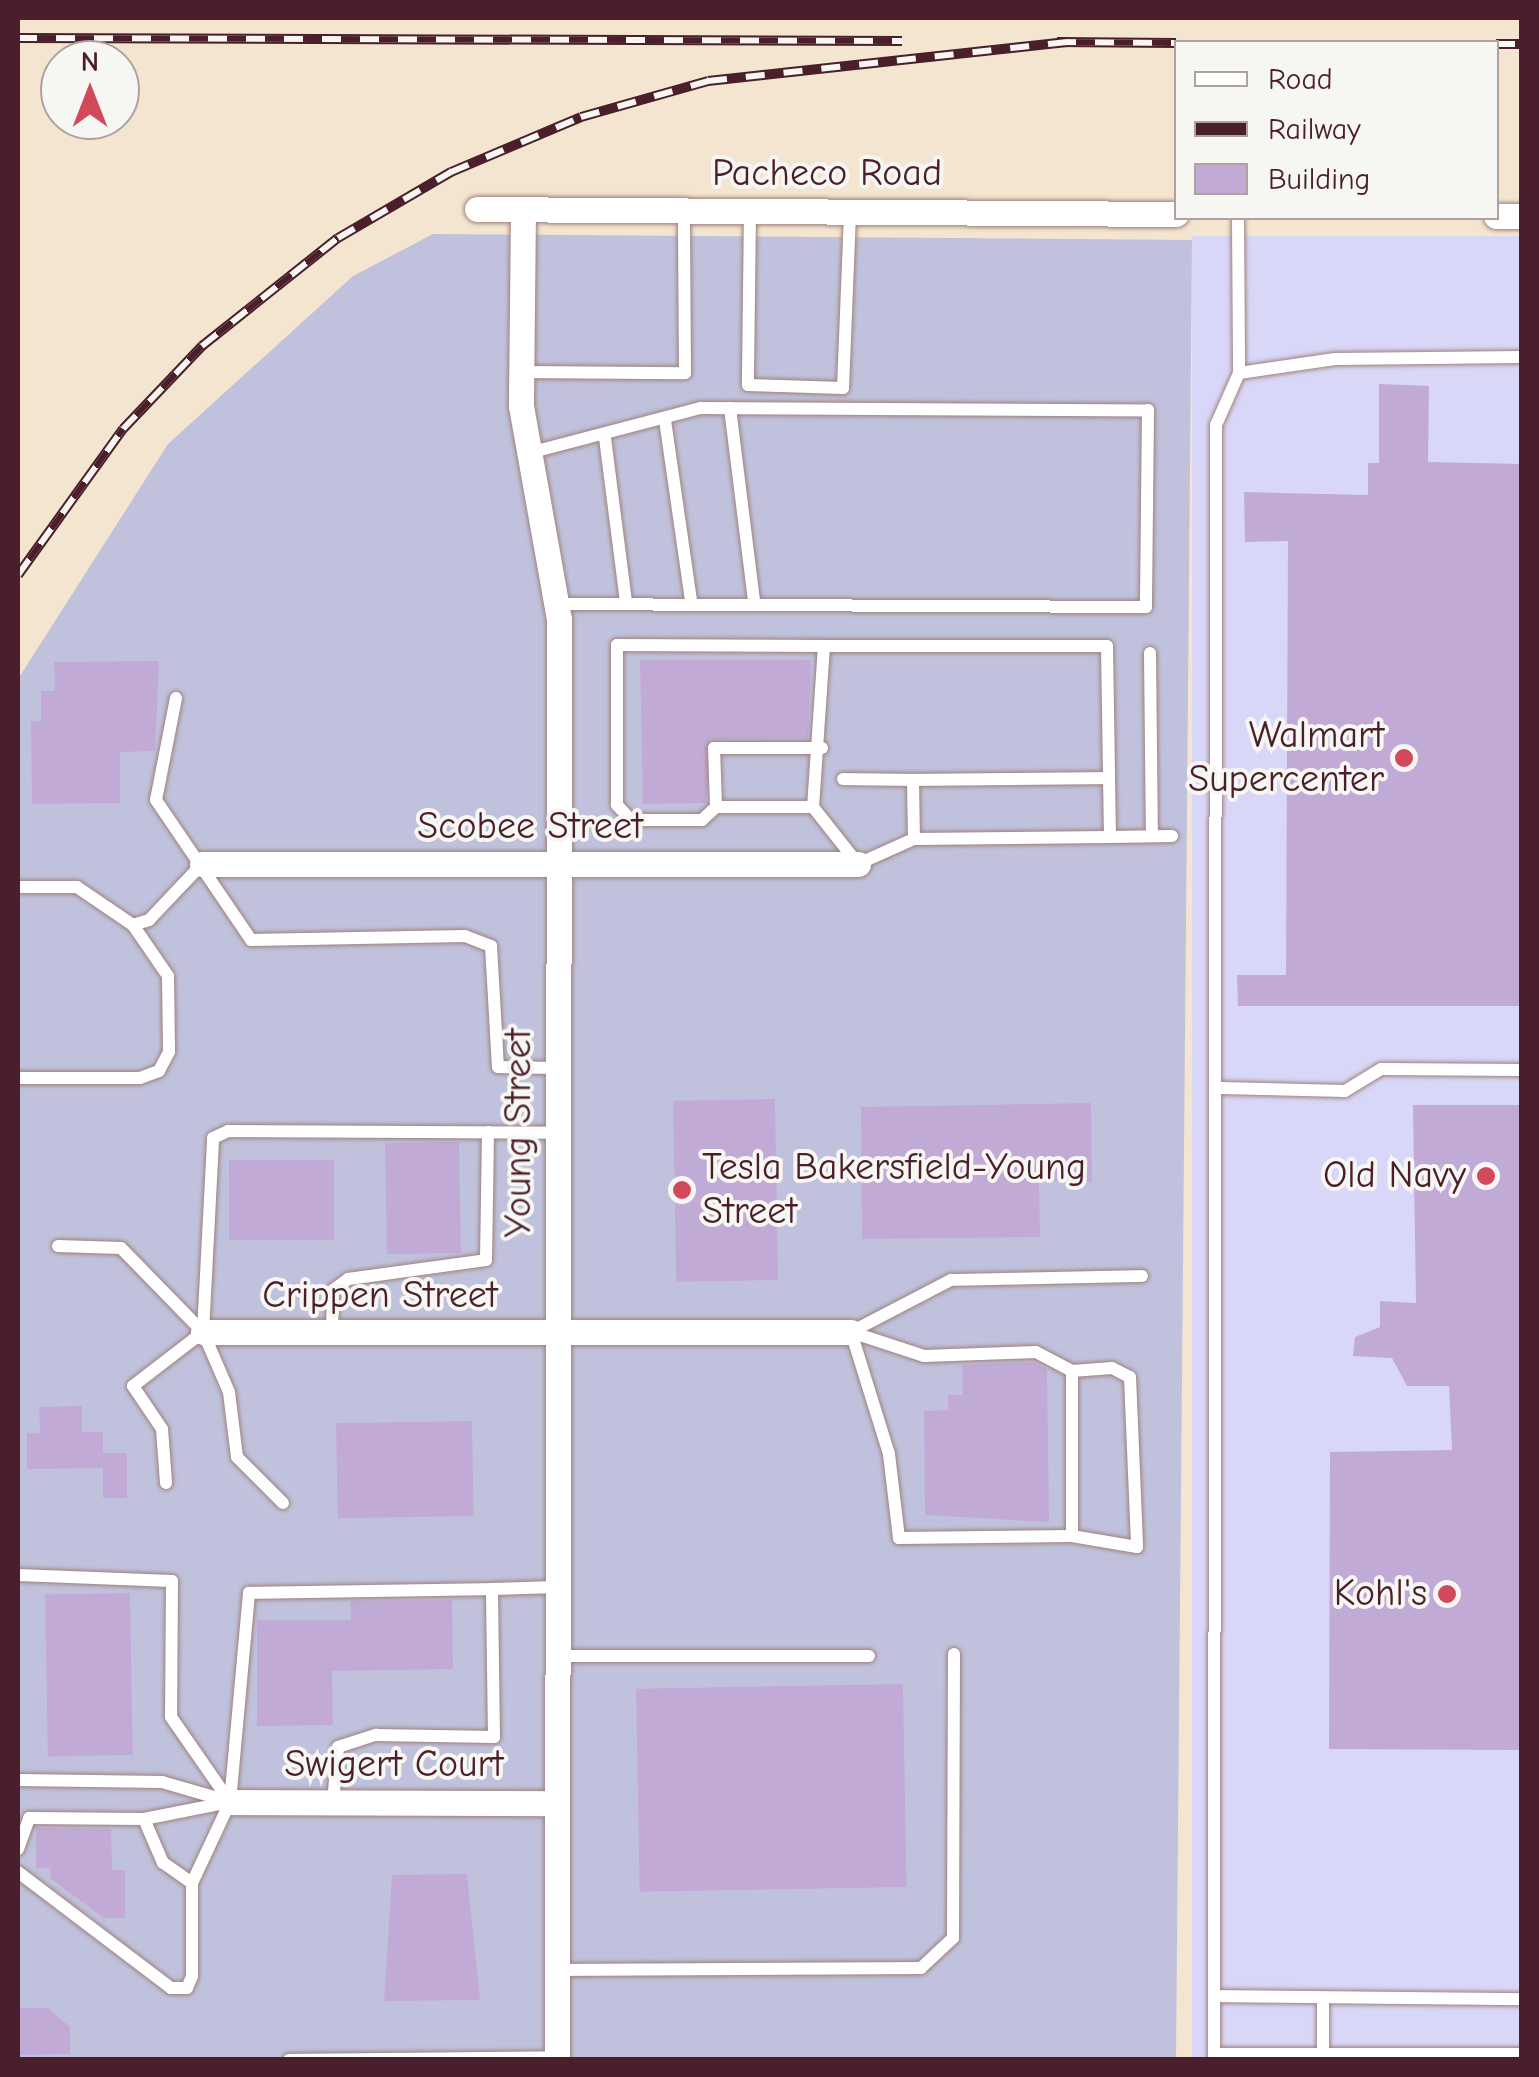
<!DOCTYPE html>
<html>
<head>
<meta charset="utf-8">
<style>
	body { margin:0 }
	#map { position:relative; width:1539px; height:2077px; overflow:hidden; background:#f4e5d0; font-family:"Comic Neue",sans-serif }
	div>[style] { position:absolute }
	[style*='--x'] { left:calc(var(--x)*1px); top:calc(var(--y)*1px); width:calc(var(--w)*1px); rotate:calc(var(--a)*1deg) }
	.built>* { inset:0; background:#d9d7f8; transform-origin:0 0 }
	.industrial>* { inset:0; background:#c0c2dd }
	.building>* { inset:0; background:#c2aad7; transform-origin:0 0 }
	.roads { filter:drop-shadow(0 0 2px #9f827e) drop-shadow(0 0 2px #9f827e) }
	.lane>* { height:12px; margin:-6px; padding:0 6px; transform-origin:6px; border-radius:6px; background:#fff }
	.street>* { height:25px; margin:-12.5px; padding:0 12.5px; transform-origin:12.5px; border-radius:12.5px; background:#fff }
	.rail>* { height:10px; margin-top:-5px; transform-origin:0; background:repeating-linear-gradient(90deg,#f6f6f2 0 19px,#4a1f2b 0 38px); box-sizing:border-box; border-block:2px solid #4a1f2b }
	.dots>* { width:28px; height:28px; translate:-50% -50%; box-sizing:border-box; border:5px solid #f6f6f2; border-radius:50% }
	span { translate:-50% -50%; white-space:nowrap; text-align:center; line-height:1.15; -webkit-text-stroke:8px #f6f6f2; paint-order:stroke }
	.street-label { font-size:38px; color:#4a1f2b }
	.poi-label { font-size:38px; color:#4a1f2b }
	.right { translate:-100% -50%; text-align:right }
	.left { translate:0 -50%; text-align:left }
	.frame { position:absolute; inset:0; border:20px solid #4a1f2b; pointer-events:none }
	.legend { position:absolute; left:1174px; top:40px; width:325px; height:180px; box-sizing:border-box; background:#f6f6f2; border:2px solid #b1a0a2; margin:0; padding:12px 18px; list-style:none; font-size:30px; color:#4a1f2b }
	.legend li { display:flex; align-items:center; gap:20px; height:50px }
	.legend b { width:50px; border:2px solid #b1a0a2 }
	.north { position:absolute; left:40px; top:40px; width:100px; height:100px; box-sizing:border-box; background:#f6f6f2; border:2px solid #b1a0a2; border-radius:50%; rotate:0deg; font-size:28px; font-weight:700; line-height:40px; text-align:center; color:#4a1f2b }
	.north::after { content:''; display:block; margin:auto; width:35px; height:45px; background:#d1495b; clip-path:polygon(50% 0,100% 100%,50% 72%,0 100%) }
</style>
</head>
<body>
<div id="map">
	<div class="built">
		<i style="left:1521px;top:236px;width:1823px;height:329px;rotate:90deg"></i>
	</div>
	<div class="industrial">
		<i style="clip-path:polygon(433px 234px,1192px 240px,1176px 2059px,18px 2059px,18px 679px,168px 444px,353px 276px)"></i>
	</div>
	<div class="building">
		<i style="clip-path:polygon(1379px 384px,1429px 386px,1428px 462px,1522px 464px,1522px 1006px,1238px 1006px,1237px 975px,1286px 975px,1288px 541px,1245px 542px,1244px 492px,1368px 495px,1368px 463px,1379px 463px)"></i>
		<i style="clip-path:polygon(640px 660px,811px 660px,808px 738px,710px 739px,706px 803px,643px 804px)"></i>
		<i style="clip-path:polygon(159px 661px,155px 751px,120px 752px,120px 803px,32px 804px,31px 721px,41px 721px,41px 691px,55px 691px,54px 662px)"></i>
		<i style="left:775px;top:1099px;width:181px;height:102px;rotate:89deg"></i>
		<i style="clip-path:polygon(1091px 1103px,1092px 1182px,1039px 1181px,1040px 1237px,862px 1239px,861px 1107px)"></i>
		<i style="clip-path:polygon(1413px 1105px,1522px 1105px,1522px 1750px,1329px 1749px,1330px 1452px,1452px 1450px,1449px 1386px,1407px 1386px,1392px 1358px,1353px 1356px,1355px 1337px,1380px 1327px,1380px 1301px,1416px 1303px)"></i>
		<i style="left:459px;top:1142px;width:111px;height:74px;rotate:89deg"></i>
		<i style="left:334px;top:1160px;width:80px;height:105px;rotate:90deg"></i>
		<i style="clip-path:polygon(1034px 1362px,1047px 1369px,1049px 1522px,925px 1515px,924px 1411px,948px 1410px,948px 1395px,963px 1395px,962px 1365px)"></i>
		<i style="clip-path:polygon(82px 1406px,82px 1432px,103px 1432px,103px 1468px,27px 1469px,27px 1433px,40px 1433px,39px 1407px)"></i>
		<i style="left:472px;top:1421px;width:95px;height:136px;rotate:89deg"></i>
		<i style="left:103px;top:1453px;width:24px;height:45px"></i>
		<i style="left:130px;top:1593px;width:162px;height:85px;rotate:89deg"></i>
		<i style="clip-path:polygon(452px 1600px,453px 1669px,332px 1671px,333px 1725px,257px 1726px,257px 1620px,351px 1620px,350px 1601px)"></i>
		<i style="left:903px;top:1684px;width:203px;height:267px;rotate:89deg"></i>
		<i style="clip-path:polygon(36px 1828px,111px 1829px,112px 1870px,125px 1870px,125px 1918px,104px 1918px,51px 1879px,50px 1868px,36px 1868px)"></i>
		<i style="clip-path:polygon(467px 1874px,480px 2000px,384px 2001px,392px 1875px)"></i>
		<i style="clip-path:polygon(18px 2008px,48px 2008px,70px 2027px,70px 2054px,18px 2055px)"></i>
	</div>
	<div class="roads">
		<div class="lane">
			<i style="--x:750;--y:211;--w:174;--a:90.7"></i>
			<i style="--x:748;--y:385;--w:95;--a:1.8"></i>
			<i style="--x:843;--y:388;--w:176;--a:-87.7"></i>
			<i style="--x:1238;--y:218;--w:155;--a:89.6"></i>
			<i style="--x:1239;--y:373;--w:97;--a:-8.3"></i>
			<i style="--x:1335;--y:359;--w:187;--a:-0.6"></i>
			<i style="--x:522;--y:372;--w:163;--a:0.4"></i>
			<i style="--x:685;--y:373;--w:162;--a:-90.4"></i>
			<i style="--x:730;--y:408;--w:193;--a:82.9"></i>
			<i style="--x:665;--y:420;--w:183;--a:81.8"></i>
			<i style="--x:605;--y:438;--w:166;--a:82.7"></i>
			<i style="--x:529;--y:453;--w:177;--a:-14.7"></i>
			<i style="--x:700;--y:408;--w:448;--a:0.3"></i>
			<i style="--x:1148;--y:410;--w:197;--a:90.6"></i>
			<i style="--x:1146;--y:607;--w:590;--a:-179.71"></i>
			<i style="--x:824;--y:646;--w:283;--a:0"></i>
			<i style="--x:1107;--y:646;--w:132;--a:89.1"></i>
			<i style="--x:1150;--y:653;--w:183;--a:89.4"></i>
			<i style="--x:176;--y:698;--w:104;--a:101.1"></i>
			<i style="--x:156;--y:800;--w:169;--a:55.8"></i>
			<i style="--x:251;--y:940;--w:214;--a:-1.1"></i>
			<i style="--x:465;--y:936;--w:28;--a:21"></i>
			<i style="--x:491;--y:946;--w:121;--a:86.7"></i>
			<i style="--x:498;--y:1067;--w:58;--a:1"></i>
			<i style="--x:843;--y:779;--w:70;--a:0.8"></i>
			<i style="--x:716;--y:807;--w:59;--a:-91.9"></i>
			<i style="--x:714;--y:748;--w:108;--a:0"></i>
			<i style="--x:813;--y:807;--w:97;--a:180"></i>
			<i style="--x:716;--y:807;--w:19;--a:137"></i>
			<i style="--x:702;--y:820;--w:71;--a:180"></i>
			<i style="--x:631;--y:820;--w:21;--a:-133"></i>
			<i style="--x:617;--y:805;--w:160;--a:-90"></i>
			<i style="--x:617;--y:645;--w:207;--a:0.3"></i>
			<i style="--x:824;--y:646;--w:161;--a:93.9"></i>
			<i style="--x:813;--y:807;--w:73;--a:51.7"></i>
			<i style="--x:858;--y:864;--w:61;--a:-24.1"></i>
			<i style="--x:914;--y:839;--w:59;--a:-91"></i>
			<i style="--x:913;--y:780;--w:196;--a:-0.6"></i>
			<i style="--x:1109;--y:778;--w:59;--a:89"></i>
			<i style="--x:1110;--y:837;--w:196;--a:179.4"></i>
			<i style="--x:1110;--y:837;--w:62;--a:-0.9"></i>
			<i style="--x:18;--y:887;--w:59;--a:0"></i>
			<i style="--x:77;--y:887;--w:68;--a:34.2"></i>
			<i style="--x:133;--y:925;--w:62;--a:55.5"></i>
			<i style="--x:168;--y:976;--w:76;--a:89.2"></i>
			<i style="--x:169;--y:1052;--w:21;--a:118"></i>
			<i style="--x:159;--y:1071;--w:20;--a:160"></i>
			<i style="--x:140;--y:1078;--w:122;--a:180"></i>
			<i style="--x:133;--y:925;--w:17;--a:-17"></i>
			<i style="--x:149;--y:920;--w:77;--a:-46.6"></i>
			<i style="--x:1221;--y:1088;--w:124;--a:1.4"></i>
			<i style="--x:1345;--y:1091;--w:42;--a:-31.4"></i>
			<i style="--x:1381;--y:1069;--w:141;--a:0.4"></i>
			<i style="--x:58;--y:1246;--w:63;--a:1.8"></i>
			<i style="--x:121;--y:1248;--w:117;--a:45.7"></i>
			<i style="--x:203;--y:1332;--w:65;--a:66.6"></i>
			<i style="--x:229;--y:1392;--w:65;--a:83"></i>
			<i style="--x:237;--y:1457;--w:65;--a:45"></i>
			<i style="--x:851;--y:1332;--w:77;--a:18.2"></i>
			<i style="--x:924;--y:1356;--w:112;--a:-2"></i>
			<i style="--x:1036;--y:1352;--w:41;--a:27.8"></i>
			<i style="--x:1072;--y:1371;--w:165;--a:90"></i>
			<i style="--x:1072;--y:1536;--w:173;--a:179.3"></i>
			<i style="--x:899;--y:1538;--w:85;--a:-96.8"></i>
			<i style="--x:889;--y:1454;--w:128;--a:-107.3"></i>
			<i style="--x:851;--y:1332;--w:113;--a:-27.5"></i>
			<i style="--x:951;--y:1280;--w:191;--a:-1.2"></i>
			<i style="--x:332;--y:1333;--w:43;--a:-88.7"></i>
			<i style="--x:333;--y:1290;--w:19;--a:-36"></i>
			<i style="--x:348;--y:1279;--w:139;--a:-7.8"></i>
			<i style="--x:486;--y:1260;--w:128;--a:-89.1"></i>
			<i style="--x:1072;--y:1371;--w:40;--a:-4.3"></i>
			<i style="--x:1112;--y:1368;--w:20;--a:27"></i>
			<i style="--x:1130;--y:1377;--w:170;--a:87.6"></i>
			<i style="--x:1137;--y:1547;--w:66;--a:-170.4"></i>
			<i style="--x:166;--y:1483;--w:54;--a:-94.2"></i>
			<i style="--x:162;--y:1429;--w:52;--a:-124"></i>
			<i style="--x:133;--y:1386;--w:88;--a:-37.6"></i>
			<i style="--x:203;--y:1332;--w:194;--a:-87"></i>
			<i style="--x:213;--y:1138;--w:17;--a:-25"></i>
			<i style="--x:228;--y:1131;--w:328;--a:0.3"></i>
			<i style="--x:18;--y:1575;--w:154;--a:2.2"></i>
			<i style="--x:172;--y:1581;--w:136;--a:90.4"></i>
			<i style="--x:171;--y:1717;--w:103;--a:55.2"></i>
			<i style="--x:557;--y:1656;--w:312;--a:0"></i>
			<i style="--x:18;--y:1780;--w:144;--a:0.8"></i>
			<i style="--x:162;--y:1782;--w:69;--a:16.1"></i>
			<i style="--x:230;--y:1802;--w:210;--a:-84.8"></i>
			<i style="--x:249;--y:1593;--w:243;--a:-0.9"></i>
			<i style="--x:333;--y:1802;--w:55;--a:-84.8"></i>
			<i style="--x:338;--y:1747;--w:40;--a:-18"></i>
			<i style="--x:376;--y:1735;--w:118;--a:1"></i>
			<i style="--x:494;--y:1737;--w:148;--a:-90.8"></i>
			<i style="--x:492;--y:1589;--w:65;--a:-1.8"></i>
			<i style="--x:18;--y:1849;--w:33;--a:-70"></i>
			<i style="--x:29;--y:1818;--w:115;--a:0.5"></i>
			<i style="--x:144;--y:1819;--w:88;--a:-11.2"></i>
			<i style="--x:230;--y:1802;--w:89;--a:115.1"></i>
			<i style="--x:192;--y:1883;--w:35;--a:-145"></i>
			<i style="--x:163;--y:1863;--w:48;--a:-113.4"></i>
			<i style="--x:18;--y:1872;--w:192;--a:37.2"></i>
			<i style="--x:171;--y:1988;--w:16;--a:0"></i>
			<i style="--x:187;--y:1988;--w:13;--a:-67"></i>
			<i style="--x:192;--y:1976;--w:93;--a:-90"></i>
			<i style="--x:556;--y:1970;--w:365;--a:-0.3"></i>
			<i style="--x:921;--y:1968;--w:44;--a:-43.2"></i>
			<i style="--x:953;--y:1938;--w:284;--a:-89.8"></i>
			<i style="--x:1214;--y:1996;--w:308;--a:0.6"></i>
			<i style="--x:1323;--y:1998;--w:56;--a:90"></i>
			<i style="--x:1214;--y:2054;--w:308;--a:0"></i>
			<i style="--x:289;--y:2060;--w:268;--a:-0.6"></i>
			<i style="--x:1214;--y:2060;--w:1635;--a:-89.93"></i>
			<i style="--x:1216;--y:425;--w:57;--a:-66.1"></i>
		</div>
		<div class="street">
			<i style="--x:477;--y:209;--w:699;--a:0.41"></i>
			<i style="--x:523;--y:210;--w:196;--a:90.6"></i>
			<i style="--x:521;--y:406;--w:216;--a:79.9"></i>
			<i style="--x:559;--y:619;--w:1441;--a:90.08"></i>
			<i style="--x:1496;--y:216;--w:26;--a:0"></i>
			<i style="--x:202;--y:864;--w:656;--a:0"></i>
			<i style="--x:203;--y:1332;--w:648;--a:0"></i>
			<i style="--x:230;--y:1802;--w:327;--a:0.2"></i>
		</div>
	</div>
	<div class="rail">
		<i style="--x:18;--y:38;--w:884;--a:0.19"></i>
		<i style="--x:1057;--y:42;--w:119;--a:0.5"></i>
		<i style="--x:1496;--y:44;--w:26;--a:0"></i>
		<i style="--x:18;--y:575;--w:180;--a:-54.3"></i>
		<i style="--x:123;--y:429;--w:115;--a:-46.4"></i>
		<i style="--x:202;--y:346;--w:174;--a:-38.5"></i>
		<i style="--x:338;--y:238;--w:131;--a:-30.3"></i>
		<i style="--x:451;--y:172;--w:141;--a:-22.9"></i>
		<i style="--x:581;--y:117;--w:132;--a:-15.8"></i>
		<i style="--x:708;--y:81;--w:361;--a:-6.2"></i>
	</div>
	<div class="dots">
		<i style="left:1404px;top:758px;background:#d1495b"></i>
		<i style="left:1486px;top:1176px;background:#d1495b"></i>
		<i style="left:682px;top:1190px;background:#d1495b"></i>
		<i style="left:1447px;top:1594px;background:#d1495b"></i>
	</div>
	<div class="street-label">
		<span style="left:827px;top:174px">Pacheco Road</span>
		<span style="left:530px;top:827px">Scobee Street</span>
		<span style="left:519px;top:1133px;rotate:-90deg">Young Street</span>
		<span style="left:380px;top:1296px">Crippen Street</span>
		<span style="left:394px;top:1765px">Swigert Court</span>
	</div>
	<div class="poi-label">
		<span class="right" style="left:1384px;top:758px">Walmart<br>Supercenter</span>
		<span class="left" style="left:702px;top:1190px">Tesla Bakersfield-Young<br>Street</span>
		<span class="right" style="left:1466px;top:1176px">Old Navy</span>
		<span class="right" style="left:1427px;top:1594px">Kohl's</span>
	</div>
	<div class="frame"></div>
	<ul class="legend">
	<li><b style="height:12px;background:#fff"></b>Road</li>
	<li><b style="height:12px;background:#4a1f2b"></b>Railway</li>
	<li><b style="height:28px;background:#c2aad7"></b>Building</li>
	</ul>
	<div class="north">N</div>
</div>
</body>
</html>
